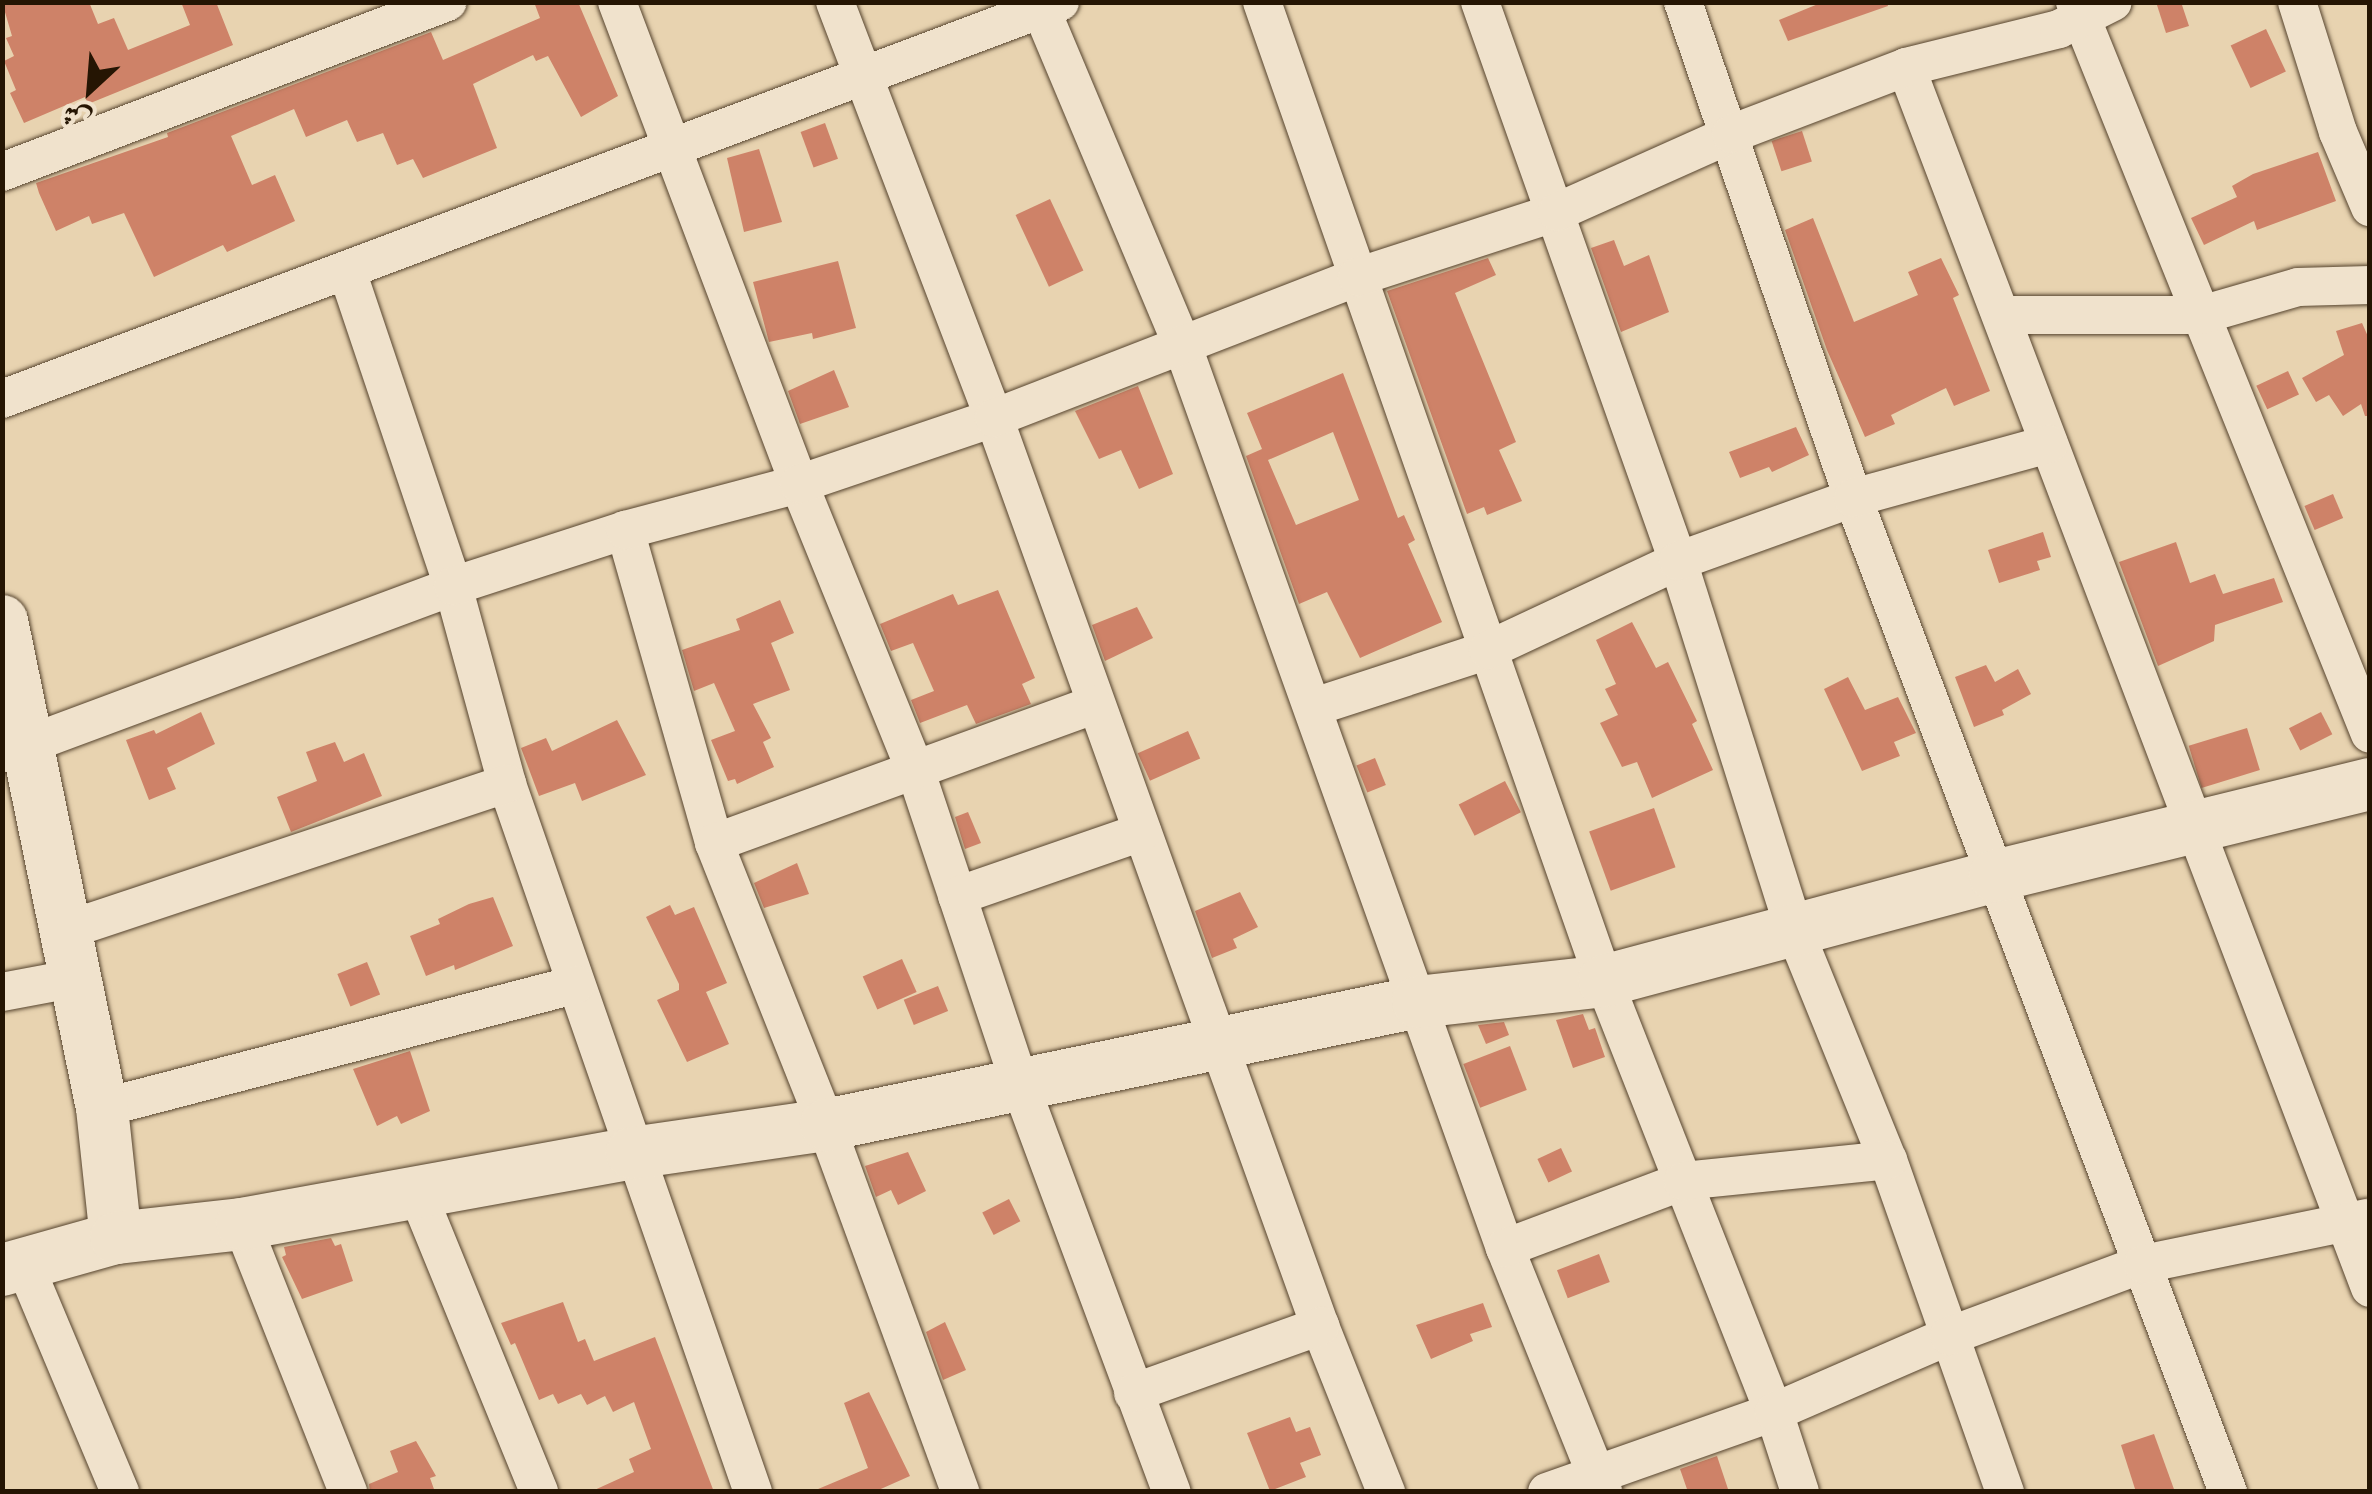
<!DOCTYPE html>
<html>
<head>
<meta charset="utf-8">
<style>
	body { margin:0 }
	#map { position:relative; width:2372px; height:1494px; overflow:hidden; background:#e8d3b0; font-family:"IM FELL French Canon",Amiri,serif }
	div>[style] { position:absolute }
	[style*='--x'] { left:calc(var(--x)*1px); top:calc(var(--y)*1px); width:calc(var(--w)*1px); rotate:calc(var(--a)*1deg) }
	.building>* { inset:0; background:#ce8268; transform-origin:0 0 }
	.roads { filter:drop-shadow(0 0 2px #56442e) drop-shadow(0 0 2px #56442e) }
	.street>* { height:38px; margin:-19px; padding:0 19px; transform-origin:19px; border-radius:19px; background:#f0e2cc }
	.secondary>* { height:52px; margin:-26px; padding:0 26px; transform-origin:26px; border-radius:26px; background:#f0e2cc }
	span { translate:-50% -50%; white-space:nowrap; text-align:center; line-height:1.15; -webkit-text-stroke:9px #f0e2cc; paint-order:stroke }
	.frame { position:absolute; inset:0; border:5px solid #251503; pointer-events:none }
	.north { position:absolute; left:40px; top:40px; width:100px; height:100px; -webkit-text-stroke:8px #f0e2cc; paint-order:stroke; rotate:206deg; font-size:28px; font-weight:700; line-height:40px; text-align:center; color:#251503 }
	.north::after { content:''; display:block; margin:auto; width:35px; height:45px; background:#251503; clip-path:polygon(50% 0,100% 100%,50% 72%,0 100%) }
</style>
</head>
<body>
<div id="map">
	<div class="building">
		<i style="clip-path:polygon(2px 2px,89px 2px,98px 24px,114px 18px,128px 50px,190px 25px,181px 2px,216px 2px,233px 45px,88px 104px,85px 97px,24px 123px,10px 93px,16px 90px,4px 61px,14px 56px,6px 38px,12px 36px)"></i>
		<i style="clip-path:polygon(534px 2px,578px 2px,618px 96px,581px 117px,548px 56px,536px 61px,533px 55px,473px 84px,497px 148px,423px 178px,413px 159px,397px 165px,383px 133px,357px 142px,347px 120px,306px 137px,294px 109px,231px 136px,252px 185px,275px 175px,295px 221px,227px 252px,223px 245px,154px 277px,124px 213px,92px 224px,89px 216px,56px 231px,39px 193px,36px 183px,168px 137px,167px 133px,431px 32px,443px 60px,540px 18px)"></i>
		<i style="clip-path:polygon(1823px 2px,1887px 2px,1888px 6px,1788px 41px,1779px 20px)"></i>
		<i style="clip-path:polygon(2156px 2px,2181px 2px,2189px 26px,2166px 33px)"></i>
		<i style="left:2266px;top:29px;width:47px;height:39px;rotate:65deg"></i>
		<i style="left:825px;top:123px;width:38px;height:26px;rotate:70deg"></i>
		<i style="left:1802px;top:131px;width:32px;height:32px;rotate:72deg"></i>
		<i style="clip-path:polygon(759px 149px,782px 222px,744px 232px,727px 158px)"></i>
		<i style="clip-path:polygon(2318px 152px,2336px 201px,2257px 230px,2254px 221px,2204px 245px,2191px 218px,2237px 197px,2232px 186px,2253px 174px)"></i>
		<i style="left:1050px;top:199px;width:79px;height:38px;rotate:65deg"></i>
		<i style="clip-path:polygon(1813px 218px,1854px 322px,1918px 295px,1908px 272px,1941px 258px,1959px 295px,1953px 298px,1990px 391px,1954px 406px,1946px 388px,1891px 415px,1895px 424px,1865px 437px,1827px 350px,1785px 230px)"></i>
		<i style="clip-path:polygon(1614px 240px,1624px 266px,1649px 255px,1669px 312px,1621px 332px,1591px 248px)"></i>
		<i style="clip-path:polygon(1488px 258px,1496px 275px,1455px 293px,1516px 442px,1499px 450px,1522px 501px,1487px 515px,1484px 507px,1467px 514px,1387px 291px)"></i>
		<i style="clip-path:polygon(838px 261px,856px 328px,813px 339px,812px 333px,769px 342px,753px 282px)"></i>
		<i style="clip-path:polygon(2362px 323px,2370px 341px,2370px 416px,2365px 416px,2361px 404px,2343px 416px,2329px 395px,2316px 402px,2302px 378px,2344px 355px,2336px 331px)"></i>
		<i style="clip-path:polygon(834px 370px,849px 407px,800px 424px,788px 391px)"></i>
		<i style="left:2288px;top:371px;width:26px;height:35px;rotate:65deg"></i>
		<i style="clip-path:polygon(evenodd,1343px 373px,1398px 518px,1404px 515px,1415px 540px,1408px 544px,1442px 622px,1360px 658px,1327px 592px,1299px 604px,1246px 456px,1262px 449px,1247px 413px,1343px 373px,1333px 432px,1359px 500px,1296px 525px,1268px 460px,1333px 432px)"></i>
		<i style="clip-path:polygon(1138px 386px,1173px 474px,1139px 489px,1121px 450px,1099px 459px,1075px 411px)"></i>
		<i style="clip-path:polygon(1796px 427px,1809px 455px,1772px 472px,1769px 467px,1740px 478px,1729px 452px)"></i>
		<i style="left:2333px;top:494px;width:26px;height:31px;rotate:67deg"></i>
		<i style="clip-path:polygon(2043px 532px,2051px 557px,2037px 561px,2040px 570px,1999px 583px,1988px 550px)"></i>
		<i style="clip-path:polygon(2176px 542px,2190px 583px,2215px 574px,2223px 594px,2274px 578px,2283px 602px,2215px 625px,2214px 641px,2158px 666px,2119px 562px)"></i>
		<i style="clip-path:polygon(998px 590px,1035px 678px,1022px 684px,1031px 704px,976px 724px,967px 705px,920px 723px,911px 700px,934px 691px,913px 643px,891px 651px,880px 624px,953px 594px,958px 605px)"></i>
		<i style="clip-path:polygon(780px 600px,794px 633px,771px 643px,790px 690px,753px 704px,771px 738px,763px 742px,774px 767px,737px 784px,735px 779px,728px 781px,711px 740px,735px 731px,714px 683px,694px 691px,682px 650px,740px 630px,736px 619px)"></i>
		<i style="clip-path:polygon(1137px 607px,1153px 638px,1105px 661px,1092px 625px)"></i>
		<i style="clip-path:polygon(1632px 622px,1656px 668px,1668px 662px,1697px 721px,1692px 724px,1713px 770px,1652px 798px,1637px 762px,1622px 767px,1600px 723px,1618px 715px,1605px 689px,1616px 684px,1596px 640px)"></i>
		<i style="clip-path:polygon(1986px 665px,1995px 682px,2018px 669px,2031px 694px,2002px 710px,2004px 715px,1974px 727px,1955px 677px)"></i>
		<i style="clip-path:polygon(1848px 677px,1865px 710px,1898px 697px,1916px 733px,1894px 742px,1900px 756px,1862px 771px,1824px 689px)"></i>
		<i style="clip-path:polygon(201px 712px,215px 744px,167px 768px,176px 789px,149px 800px,126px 740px,154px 730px,156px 734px)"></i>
		<i style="left:2321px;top:712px;width:25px;height:36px;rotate:63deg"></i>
		<i style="clip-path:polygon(617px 720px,646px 775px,582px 801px,575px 783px,539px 796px,521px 748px,546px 738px,552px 751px)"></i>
		<i style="left:2247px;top:728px;width:44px;height:61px;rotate:73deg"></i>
		<i style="left:1188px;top:731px;width:30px;height:55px;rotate:66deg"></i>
		<i style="clip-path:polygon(335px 742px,344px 762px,364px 753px,382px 796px,291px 832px,277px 797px,317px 781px,306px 752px)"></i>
		<i style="left:1375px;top:758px;width:29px;height:20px;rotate:68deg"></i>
		<i style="left:1505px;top:781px;width:35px;height:52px;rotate:63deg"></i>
		<i style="left:1654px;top:808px;width:63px;height:69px;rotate:70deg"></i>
		<i style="clip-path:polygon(968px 812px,981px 843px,965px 849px,955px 817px)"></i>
		<i style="clip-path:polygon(797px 863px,809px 894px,764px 908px,754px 883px)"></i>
		<i style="clip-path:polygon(1240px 892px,1258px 927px,1233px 939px,1237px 948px,1212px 958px,1195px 911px)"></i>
		<i style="clip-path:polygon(493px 897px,513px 946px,455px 970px,454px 965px,426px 976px,410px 936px,440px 924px,438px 919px,469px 904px)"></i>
		<i style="clip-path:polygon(670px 905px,675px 915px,694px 907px,727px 983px,706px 992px,729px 1044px,687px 1062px,657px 1000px,679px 990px,679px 984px,646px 917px)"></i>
		<i style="left:902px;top:959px;width:36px;height:43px;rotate:66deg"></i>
		<i style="left:367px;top:962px;width:35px;height:32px;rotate:68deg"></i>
		<i style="left:938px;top:986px;width:27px;height:37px;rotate:68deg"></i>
		<i style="clip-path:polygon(1583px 1014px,1589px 1030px,1595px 1028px,1605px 1057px,1573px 1068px,1556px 1020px)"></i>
		<i style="clip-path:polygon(1504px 1022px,1509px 1035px,1486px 1044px,1478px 1025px)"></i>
		<i style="left:1510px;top:1046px;width:47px;height:50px;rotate:69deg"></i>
		<i style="clip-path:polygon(410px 1051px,430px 1111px,401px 1124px,397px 1116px,377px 1126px,353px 1069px)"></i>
		<i style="left:1561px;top:1148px;width:26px;height:26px;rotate:65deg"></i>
		<i style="clip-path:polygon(908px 1152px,926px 1191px,898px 1205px,891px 1190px,876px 1197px,865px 1166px)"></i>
		<i style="left:1009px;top:1199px;width:25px;height:30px;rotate:63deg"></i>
		<i style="clip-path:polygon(331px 1238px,335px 1246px,341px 1244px,353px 1281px,302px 1299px,282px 1257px,286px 1255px,284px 1247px)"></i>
		<i style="left:1599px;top:1254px;width:30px;height:45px;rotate:69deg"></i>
		<i style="clip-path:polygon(563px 1302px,578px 1342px,585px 1339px,594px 1361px,655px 1337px,714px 1492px,590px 1492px,634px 1472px,629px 1459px,651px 1449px,634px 1402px,613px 1412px,605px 1396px,587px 1405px,581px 1394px,558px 1404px,553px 1394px,539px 1400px,515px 1343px,511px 1345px,501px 1323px)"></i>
		<i style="clip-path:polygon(1483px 1303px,1492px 1327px,1470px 1334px,1473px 1341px,1431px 1359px,1416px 1325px)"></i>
		<i style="clip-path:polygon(945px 1322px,966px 1370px,943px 1380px,926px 1332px)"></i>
		<i style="clip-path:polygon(869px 1392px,910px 1476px,874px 1492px,811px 1492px,868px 1468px,844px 1403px)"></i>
		<i style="clip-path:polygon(1290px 1417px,1296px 1432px,1310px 1427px,1321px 1455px,1300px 1463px,1306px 1477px,1270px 1491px,1247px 1433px)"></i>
		<i style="clip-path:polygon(2154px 1434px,2175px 1492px,2136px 1492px,2121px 1445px)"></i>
		<i style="clip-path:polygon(416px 1441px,436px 1476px,430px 1478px,435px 1492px,370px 1492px,369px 1484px,398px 1472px,390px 1451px)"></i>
		<i style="clip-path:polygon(1717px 1456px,1729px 1492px,1688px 1492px,1680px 1469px)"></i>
	</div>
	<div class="roads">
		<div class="street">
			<i style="--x:617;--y:2;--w:515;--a:69.31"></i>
			<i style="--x:799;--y:484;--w:311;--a:67.9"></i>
			<i style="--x:916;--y:772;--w:332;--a:71.6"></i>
			<i style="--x:1021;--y:1087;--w:432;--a:69.6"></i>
			<i style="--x:835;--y:2;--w:445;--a:69.1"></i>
			<i style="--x:994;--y:418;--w:965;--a:70.25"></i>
			<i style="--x:1320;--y:1326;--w:179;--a:68.3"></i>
			<i style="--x:1038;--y:2;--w:371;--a:67.2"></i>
			<i style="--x:1182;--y:344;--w:960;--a:70.34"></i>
			<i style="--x:1505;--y:1248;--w:263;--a:68.1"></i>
			<i style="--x:1262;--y:2;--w:1037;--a:70.74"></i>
			<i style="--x:1604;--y:981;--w:463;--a:68.5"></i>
			<i style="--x:1774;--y:1412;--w:84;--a:72"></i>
			<i style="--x:1480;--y:2;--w:593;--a:70.5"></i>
			<i style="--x:1678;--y:561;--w:386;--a:72.5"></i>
			<i style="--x:1794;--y:929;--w:249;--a:67.9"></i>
			<i style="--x:1888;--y:1160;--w:352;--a:70.6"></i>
			<i style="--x:1683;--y:2;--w:524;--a:71.08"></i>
			<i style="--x:1853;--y:498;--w:1062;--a:69.33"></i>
			<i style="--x:2075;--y:2;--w:789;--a:68.05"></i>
			<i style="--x:2297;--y:2;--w:136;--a:72.5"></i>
			<i style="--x:2338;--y:132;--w:82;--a:66.9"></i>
			<i style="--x:1906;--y:67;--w:1306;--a:69.19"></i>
			<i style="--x:2;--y:172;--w:477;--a:-20.9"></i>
			<i style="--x:347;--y:271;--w:332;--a:71.4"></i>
			<i style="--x:453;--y:586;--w:205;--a:74.7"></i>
			<i style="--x:507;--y:784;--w:750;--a:70.84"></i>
			<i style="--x:2002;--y:315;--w:199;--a:0"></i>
			<i style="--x:2201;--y:315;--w:101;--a:-16.1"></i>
			<i style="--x:2298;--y:287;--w:72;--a:-1.6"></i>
			<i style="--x:2;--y:399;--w:1130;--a:-20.57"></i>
			<i style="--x:625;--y:530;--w:325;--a:74.1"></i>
			<i style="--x:714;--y:843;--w:303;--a:68.3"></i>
			<i style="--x:826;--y:1125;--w:391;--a:69.9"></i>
			<i style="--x:1314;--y:707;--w:183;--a:-18.1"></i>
			<i style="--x:1488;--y:650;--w:210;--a:-25.1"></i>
			<i style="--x:1678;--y:561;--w:186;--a:-19.8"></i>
			<i style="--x:1853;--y:498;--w:203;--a:-15.4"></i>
			<i style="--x:5;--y:753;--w:478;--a:-20.4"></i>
			<i style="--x:453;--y:586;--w:181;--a:-18"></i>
			<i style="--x:625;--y:530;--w:180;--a:-14.8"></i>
			<i style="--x:799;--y:484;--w:206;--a:-18.7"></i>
			<i style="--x:994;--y:418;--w:389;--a:-21.2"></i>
			<i style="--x:1357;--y:277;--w:210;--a:-18"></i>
			<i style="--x:1557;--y:212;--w:191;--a:-24.1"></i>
			<i style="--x:1731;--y:134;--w:187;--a:-20.9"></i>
			<i style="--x:1906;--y:67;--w:158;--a:-13.9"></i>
			<i style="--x:2059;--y:29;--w:60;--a:-26.6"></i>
			<i style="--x:714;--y:843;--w:404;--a:-20"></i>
			<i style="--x:957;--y:896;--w:196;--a:-19.1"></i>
			<i style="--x:64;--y:931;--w:467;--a:-18.4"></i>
			<i style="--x:2;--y:992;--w:76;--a:-10.6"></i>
			<i style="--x:102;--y:1108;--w:489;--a:-14.6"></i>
			<i style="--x:416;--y:1190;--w:326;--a:67.8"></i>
			<i style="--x:242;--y:1224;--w:288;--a:68.4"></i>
			<i style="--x:1505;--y:1248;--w:190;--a:-20.6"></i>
			<i style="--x:1683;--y:1181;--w:206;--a:-5.8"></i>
			<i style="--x:25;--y:1266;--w:245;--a:67.2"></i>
			<i style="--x:1133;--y:1393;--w:199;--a:-19.7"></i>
			<i style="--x:1547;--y:1492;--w:241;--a:-19.4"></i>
			<i style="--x:1774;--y:1412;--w:191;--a:-23.5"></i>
			<i style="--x:1949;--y:1336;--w:207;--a:-20.4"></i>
			<i style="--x:2143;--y:1264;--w:229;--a:-11.6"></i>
		</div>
		<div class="secondary">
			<i style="--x:2;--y:621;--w:497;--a:78.4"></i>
			<i style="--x:102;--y:1108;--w:131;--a:83.9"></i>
			<i style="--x:2;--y:1270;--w:118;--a:-15.7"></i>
			<i style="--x:116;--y:1238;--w:127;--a:-6.3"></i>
			<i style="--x:242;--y:1224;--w:396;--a:-10.3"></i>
			<i style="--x:632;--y:1153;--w:196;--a:-8.2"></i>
			<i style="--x:826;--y:1125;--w:605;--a:-11.74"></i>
			<i style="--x:1418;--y:1002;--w:187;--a:-6.4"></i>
			<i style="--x:1604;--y:981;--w:405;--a:-15"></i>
			<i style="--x:1995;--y:876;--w:386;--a:-13.8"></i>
		</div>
	</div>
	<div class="frame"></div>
	<div class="north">ش</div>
</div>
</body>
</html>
